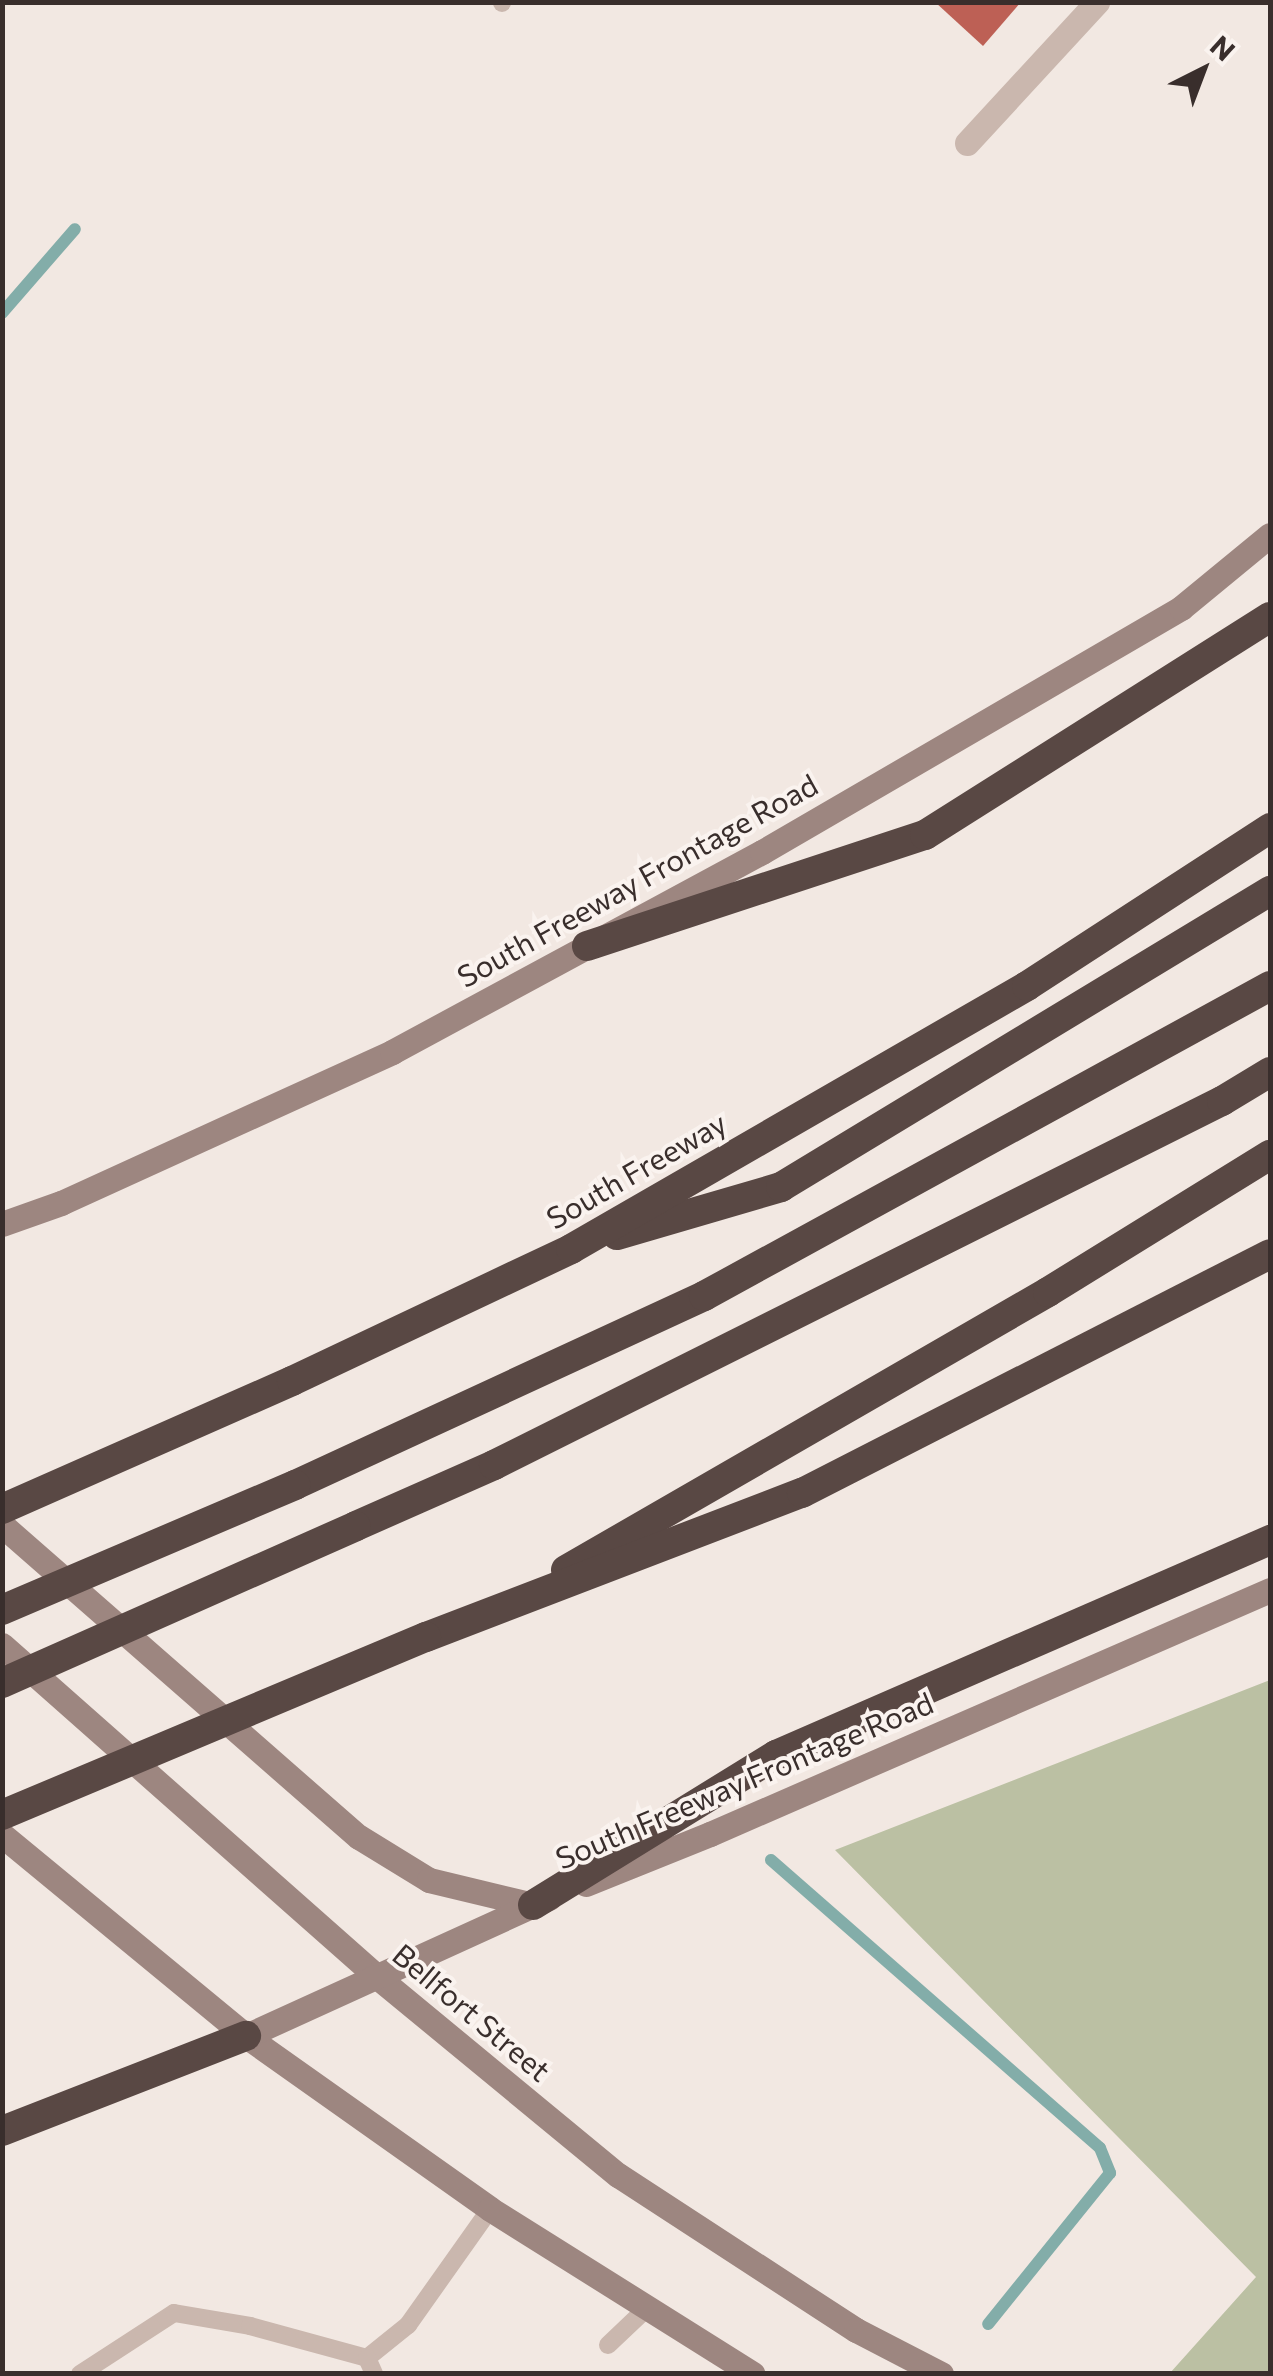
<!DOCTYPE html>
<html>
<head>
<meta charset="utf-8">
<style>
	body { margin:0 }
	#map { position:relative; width:1273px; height:2376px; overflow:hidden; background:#f2e8e2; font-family:Commissioner,sans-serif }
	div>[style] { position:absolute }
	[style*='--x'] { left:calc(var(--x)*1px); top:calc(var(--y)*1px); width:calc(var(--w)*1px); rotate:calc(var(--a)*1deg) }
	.green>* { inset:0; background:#bbc0a3 }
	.stream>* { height:12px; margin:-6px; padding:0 6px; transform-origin:6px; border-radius:6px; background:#83ada9 }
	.building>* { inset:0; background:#bd6055 }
	.service>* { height:18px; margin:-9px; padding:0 9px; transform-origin:9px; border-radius:9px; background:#cab7ae }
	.minor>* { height:25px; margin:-12.5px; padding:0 12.5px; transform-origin:12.5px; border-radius:12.5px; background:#cab7ae }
	.secondary>* { height:25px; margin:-12.5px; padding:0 12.5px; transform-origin:12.5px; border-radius:12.5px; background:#9d8680 }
	.motorway>* { height:30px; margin:-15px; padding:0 15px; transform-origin:15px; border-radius:15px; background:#594844 }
	.motorway-bridge>* { height:30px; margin:-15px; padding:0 15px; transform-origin:15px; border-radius:15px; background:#594844 }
	span { translate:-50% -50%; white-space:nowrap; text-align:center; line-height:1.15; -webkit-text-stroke:8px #faf3ef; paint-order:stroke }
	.street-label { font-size:30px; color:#392e2c }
	.frame { position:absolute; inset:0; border:5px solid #392e2c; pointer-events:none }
	.north { position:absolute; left:1153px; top:20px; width:100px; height:100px; -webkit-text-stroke:8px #faf3ef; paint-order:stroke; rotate:42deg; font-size:28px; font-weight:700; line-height:40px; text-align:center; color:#392e2c }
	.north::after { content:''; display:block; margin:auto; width:35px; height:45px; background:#392e2c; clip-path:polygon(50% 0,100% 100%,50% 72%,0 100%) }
</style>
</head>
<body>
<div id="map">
	<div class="green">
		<i style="clip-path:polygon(1270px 1680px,1270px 2373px,1170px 2373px,1256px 2277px,835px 1850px)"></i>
	</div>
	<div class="stream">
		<i style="--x:2;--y:313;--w:111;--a:-49"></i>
		<i style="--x:771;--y:1860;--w:437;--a:41.2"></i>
		<i style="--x:1100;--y:2148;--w:27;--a:68"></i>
		<i style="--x:1110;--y:2173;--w:194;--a:128.9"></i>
	</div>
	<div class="building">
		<i style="clip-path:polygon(935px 2px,1021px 2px,983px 46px)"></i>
	</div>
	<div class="service">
		<i style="--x:502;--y:2;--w:1;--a:90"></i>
		<i style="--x:608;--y:2345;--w:55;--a:-43.5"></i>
		<i style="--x:367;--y:2358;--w:53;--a:-38.8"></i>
		<i style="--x:408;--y:2325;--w:142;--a:-54.7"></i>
		<i style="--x:80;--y:2374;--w:112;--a:-33"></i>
		<i style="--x:174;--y:2313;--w:77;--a:9.7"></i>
		<i style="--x:250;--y:2326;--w:121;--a:15.3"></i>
		<i style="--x:367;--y:2358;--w:17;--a:66"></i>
	</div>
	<div class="minor">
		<i style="--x:967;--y:143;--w:192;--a:-47.3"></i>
	</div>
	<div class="secondary">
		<i style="--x:2;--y:1224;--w:63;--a:-19.6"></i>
		<i style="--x:61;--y:1203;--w:364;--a:-24.5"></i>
		<i style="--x:392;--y:1052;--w:421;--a:-28.4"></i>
		<i style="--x:762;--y:852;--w:485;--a:-30.2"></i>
		<i style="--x:1181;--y:608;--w:115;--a:-39.4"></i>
		<i style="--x:2;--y:1525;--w:474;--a:41.2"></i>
		<i style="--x:359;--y:1837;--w:82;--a:31.6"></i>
		<i style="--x:429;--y:1880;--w:107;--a:13.5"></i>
		<i style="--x:2;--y:1645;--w:498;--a:41.5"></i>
		<i style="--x:375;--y:1975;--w:315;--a:39.5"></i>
		<i style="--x:618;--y:2175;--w:284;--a:33.1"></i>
		<i style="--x:856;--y:2330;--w:96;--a:27.4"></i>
		<i style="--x:2;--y:1835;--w:316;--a:39.5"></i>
		<i style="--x:246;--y:2036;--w:299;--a:35.3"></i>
		<i style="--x:490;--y:2209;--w:310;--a:32.1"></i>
		<i style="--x:586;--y:1884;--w:134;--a:-22"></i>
		<i style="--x:710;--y:1834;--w:611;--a:-23.54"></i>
		<i style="--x:246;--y:2036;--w:333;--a:-24.5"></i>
	</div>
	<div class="motorway">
		<i style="--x:587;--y:946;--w:356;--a:-18.2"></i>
		<i style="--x:925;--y:835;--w:408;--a:-32.3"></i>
		<i style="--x:617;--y:1235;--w:171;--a:-16.3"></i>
		<i style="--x:781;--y:1187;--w:572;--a:-31.19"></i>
		<i style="--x:295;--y:1485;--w:451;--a:-24.8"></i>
		<i style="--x:704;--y:1296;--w:645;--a:-28.71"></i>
		<i style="--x:2;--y:1509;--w:317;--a:-23.8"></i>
		<i style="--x:292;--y:1381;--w:309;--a:-25.3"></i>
		<i style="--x:571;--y:1249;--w:526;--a:-29.97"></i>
		<i style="--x:1027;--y:986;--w:290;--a:-33"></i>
		<i style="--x:356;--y:1526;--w:151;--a:-23.8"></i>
		<i style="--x:494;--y:1465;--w:814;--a:-26.57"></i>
		<i style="--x:1222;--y:1101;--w:56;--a:-31.1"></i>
		<i style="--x:566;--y:1570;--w:556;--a:-29.97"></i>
		<i style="--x:1048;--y:1292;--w:261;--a:-31.7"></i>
		<i style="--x:426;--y:1637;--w:403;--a:-21"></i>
		<i style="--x:802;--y:1493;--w:525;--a:-27.05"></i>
		<i style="--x:533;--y:1905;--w:286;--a:-31.7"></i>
		<i style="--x:776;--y:1755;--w:539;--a:-23.52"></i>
		<i style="--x:2;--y:2131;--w:262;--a:-21.3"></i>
	</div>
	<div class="motorway-bridge">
		<i style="--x:2;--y:1610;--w:319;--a:-23.1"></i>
		<i style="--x:2;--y:1683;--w:387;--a:-23.9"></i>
		<i style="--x:2;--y:1815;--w:460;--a:-22.8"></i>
	</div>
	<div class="street-label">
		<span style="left:637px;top:880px;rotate:-29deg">South Freeway Frontage Road</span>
		<span style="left:636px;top:1170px;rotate:-30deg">South Freeway</span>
		<span style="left:744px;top:1780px;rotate:-23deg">South Freeway Frontage Road</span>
		<span style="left:472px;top:2012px;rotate:40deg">Bellfort Street</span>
	</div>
	<div class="frame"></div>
	<div class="north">N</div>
</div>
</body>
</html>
